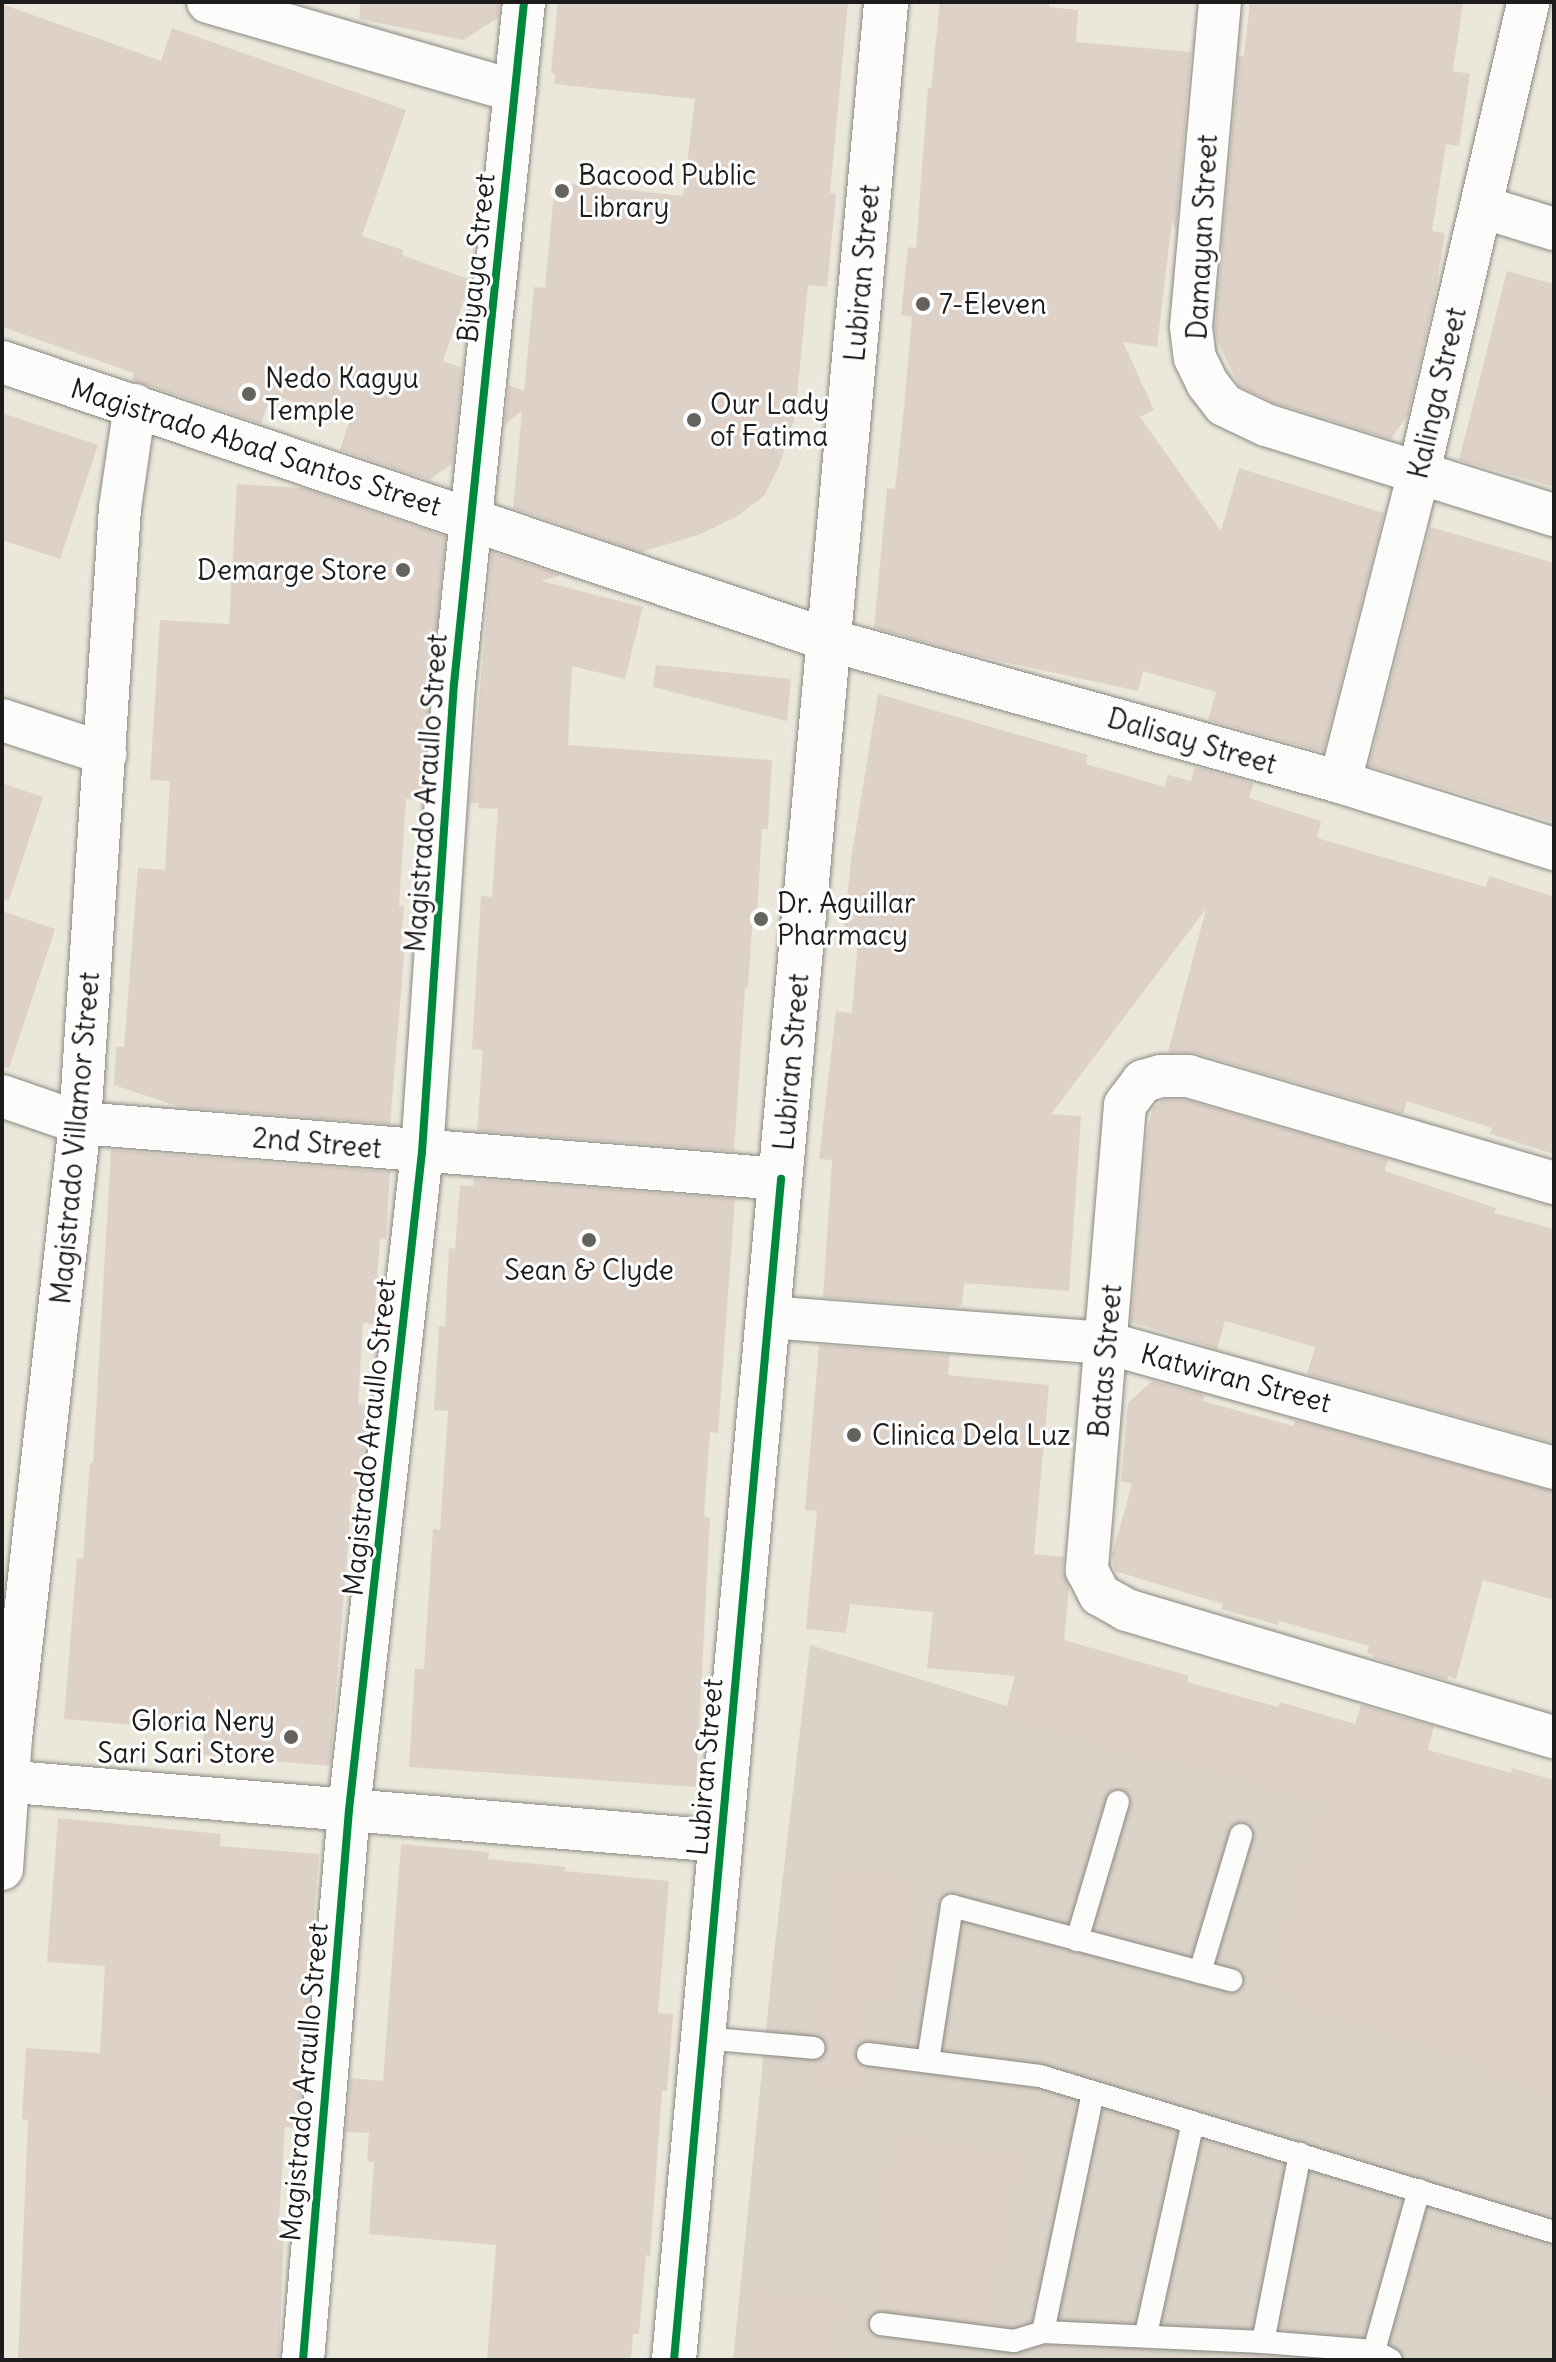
<!DOCTYPE html>
<html>
<head>
<meta charset="utf-8">
<style>
	body { margin:0 }
	#map { position:relative; width:1556px; height:2362px; overflow:hidden; background:#ebe8db; font-family:Delius,sans-serif }
	div>[style] { position:absolute }
	[style*='--x'] { left:calc(var(--x)*1px); top:calc(var(--y)*1px); width:calc(var(--w)*1px); rotate:calc(var(--a)*1deg) }
	.industrial>* { inset:0; background:#dbd3c8 }
	.building>* { inset:0; background:#ded1c7 }
	.roads { filter:drop-shadow(0 0 2px #8a8882) drop-shadow(0 0 2px #8a8882) }
	.lane>* { height:22px; margin:-11px; padding:0 11px; transform-origin:11px; border-radius:11px; background:#fcfcfa }
	.street>* { height:42px; margin:-21px; padding:0 21px; transform-origin:21px; border-radius:21px; background:#fcfcfa }
	.secondary>* { height:44px; margin:-22px; padding:0 22px; transform-origin:22px; border-radius:22px; background:#fcfcfa }
	.cycleway>* { height:8px; margin:-4px; padding:0 4px; transform-origin:4px; border-radius:4px; background:#00873e }
	.dots>* { width:22px; height:22px; translate:-50% -50%; box-sizing:border-box; border:4px solid #fff; border-radius:50% }
	span { translate:-50% -50%; white-space:nowrap; text-align:center; line-height:1.15; -webkit-text-stroke:6px #fff; paint-order:stroke }
	.poi-label { font-size:28px; color:#1c1c1c }
	.left { translate:0 -50%; text-align:left }
	.right { translate:-100% -50%; text-align:right }
	.street-label { font-size:28px; color:#1c1c1c }
	.frame { position:absolute; inset:0; border:4px solid #1c1c1c; pointer-events:none }
</style>
</head>
<body>
<div id="map">
	<div class="industrial">
		<i style="clip-path:polygon(810px 1645px,1554px 1876px,1554px 2360px,733px 2360px,772px 1970px)"></i>
	</div>
	<div class="building">
		<i style="clip-path:polygon(361px 2px,500px 2px,498px 18px,463px 40px,359px 19px)"></i>
		<i style="clip-path:polygon(558px 2px,848px 2px,830px 193px,836px 194px,827px 287px,808px 285px,795px 416px,779px 466px,764px 496px,736px 517px,698px 535px,641px 552px,513px 508px,522px 411px,505px 424px,509px 385px,524px 391px,534px 287px,545px 288px,555px 182px,683px 196px,695px 99px,554px 84px,555px 74px,551px 73px)"></i>
		<i style="clip-path:polygon(940px 2px,1049px 2px,1049px 7px,1078px 10px,1076px 42px,1191px 52px,1176px 230px,1172px 221px,1157px 347px,1123px 342px,1154px 410px,1140px 417px,1221px 531px,1239px 468px,1384px 513px,1323px 752px,1208px 720px,1216px 692px,1143px 671px,1138px 691px,968px 654px,874px 628px,887px 488px,895px 489px,904px 408px,912px 317px,901px 315px,908px 247px,916px 248px,928px 88px,931px 88px)"></i>
		<i style="clip-path:polygon(1250px 2px,1463px 2px,1453px 71px,1470px 74px,1459px 146px,1446px 144px,1432px 231px,1445px 233px,1435px 295px,1408px 415px,1391px 439px,1275px 403px,1239px 386px,1217px 340px,1215px 327px,1239px 56px,1244px 56px)"></i>
		<i style="clip-path:polygon(2px 4px,161px 61px,172px 28px,406px 110px,362px 236px,403px 250px,402px 255px,471px 280px,443px 361px,462px 368px,453px 463px,429px 480px,340px 450px,349px 422px,271px 394px,261px 424px,132px 380px,134px 373px,2px 327px)"></i>
		<i style="clip-path:polygon(1507px 271px,1554px 284px,1554px 487px,1459px 460px)"></i>
		<i style="clip-path:polygon(2px 413px,98px 445px,60px 559px,2px 540px)"></i>
		<i style="clip-path:polygon(237px 484px,303px 488px,445px 536px,422px 800px,406px 799px,399px 906px,404px 906px,401px 945px,405px 945px,390px 1124px,180px 1107px,114px 1085px,116px 1047px,124px 1047px,138px 868px,165px 870px,170px 781px,150px 780px,160px 620px,229px 624px)"></i>
		<i style="clip-path:polygon(1430px 527px,1554px 563px,1554px 822px,1369px 766px)"></i>
		<i style="clip-path:polygon(492px 552px,561px 575px,541px 581px,643px 607px,625px 679px,572px 666px,568px 745px,772px 760px,768px 829px,762px 829px,757px 914px,753px 914px,748px 987px,745px 987px,734px 1151px,477px 1131px,483px 1050px,472px 1049px,481px 896px,492px 897px,498px 809px,478px 808px,479px 803px,470px 803px)"></i>
		<i style="clip-path:polygon(656px 665px,791px 679px,787px 721px,653px 687px)"></i>
		<i style="clip-path:polygon(878px 694px,1088px 755px,1086px 764px,1165px 787px,1168px 775px,1191px 781px,1195px 767px,1254px 783px,1249px 798px,1321px 821px,1317px 838px,1486px 887px,1489px 876px,1554px 897px,1554px 1154px,1490px 1134px,1492px 1128px,1407px 1101px,1403px 1114px,1196px 1053px,1168px 1052px,1206px 909px,1051px 1114px,1081px 1116px,1069px 1291px,964px 1283px,962px 1305px,955px 1307px,823px 1297px,832px 1160px,819px 1159px,836px 1011px,852px 1013px,858px 941px,843px 940px,851px 860px)"></i>
		<i style="clip-path:polygon(2px 783px,43px 797px,9px 900px,2px 899px)"></i>
		<i style="clip-path:polygon(2px 911px,55px 929px,9px 1068px,2px 1067px)"></i>
		<i style="clip-path:polygon(1164px 1100px,1186px 1100px,1388px 1159px,1385px 1171px,1496px 1208px,1494px 1213px,1554px 1229px,1554px 1443px,1307px 1374px,1315px 1347px,1225px 1321px,1217px 1349px,1131px 1322px,1147px 1131px,1153px 1108px)"></i>
		<i style="clip-path:polygon(111px 1150px,390px 1172px,386px 1239px,380px 1238px,374px 1324px,363px 1323px,358px 1404px,367px 1405px,360px 1494px,352px 1494px,330px 1766px,202px 1755px,204px 1731px,64px 1719px,77px 1558px,83px 1558px,90px 1463px,93px 1463px)"></i>
		<i style="clip-path:polygon(474px 1179px,735px 1199px,718px 1433px,710px 1432px,704px 1517px,710px 1518px,696px 1787px,409px 1767px,415px 1669px,424px 1669px,433px 1529px,440px 1530px,448px 1411px,434px 1410px,439px 1326px,445px 1326px,449px 1248px,455px 1249px,460px 1185px,473px 1186px)"></i>
		<i style="clip-path:polygon(819px 1345px,950px 1355px,948px 1375px,1049px 1385px,1034px 1554px,1064px 1557px,1063px 1569px,1069px 1588px,1064px 1640px,1189px 1676px,1187px 1682px,1278px 1707px,1280px 1702px,1355px 1724px,1361px 1705px,1434px 1726px,1428px 1750px,1511px 1773px,1512px 1768px,1554px 1780px,1554px 2099px,1482px 2077px,1485px 2066px,1282px 2004px,1286px 1991px,1264px 1984px,1318px 1804px,1166px 1759px,1164px 1766px,1003px 1720px,1015px 1676px,927px 1668px,933px 1612px,850px 1604px,846px 1633px,806px 1629px,817px 1511px,805px 1510px)"></i>
		<i style="clip-path:polygon(1152px 1381px,1204px 1395px,1203px 1401px,1293px 1426px,1295px 1420px,1554px 1491px,1554px 1600px,1483px 1580px,1456px 1679px,1448px 1676px,1447px 1680px,1374px 1658px,1374px 1655px,1367px 1653px,1369px 1646px,1279px 1621px,1278px 1625px,1221px 1609px,1223px 1604px,1115px 1571px,1112px 1555px,1132px 1484px,1121px 1481px,1128px 1403px)"></i>
		<i style="clip-path:polygon(58px 1818px,221px 1834px,220px 1846px,319px 1854px,298px 2128px,285px 2127px,278px 2231px,284px 2232px,279px 2360px,18px 2360px,28px 2120px,22px 2119px,26px 2048px,100px 2053px,105px 1966px,47px 1962px)"></i>
		<i style="clip-path:polygon(401px 1844px,489px 1852px,488px 1859px,566px 1867px,565px 1871px,669px 1881px,658px 2013px,673px 2014px,667px 2091px,662px 2091px,650px 2256px,646px 2255px,639px 2334px,633px 2334px,631px 2360px,487px 2360px,496px 2245px,369px 2234px,374px 2162px,367px 2161px,369px 2133px,346px 2132px,351px 2078px,383px 2081px)"></i>
		<i style="clip-path:polygon(832px 1868px,916px 1876px,905px 2000px,876px 1997px,870px 2040px,862px 2041px,854px 2051px,855px 2060px,867px 2068px,864px 2095px,809px 2088px,812px 2062px,821px 2060px,828px 2050px,826px 2041px,815px 2034px)"></i>
		<i style="clip-path:polygon(889px 2132px,1026px 2155px,993px 2324px,883px 2310px,870px 2313px,883px 2236px,872px 2234px)"></i>
		<i style="clip-path:polygon(752px 2288px,847px 2301px,839px 2360px,743px 2360px)"></i>
	</div>
	<div class="roads">
		<div class="lane">
			<i style="--x:1077;--y:1940;--w:144;--a:-73.5"></i>
			<i style="--x:1200;--y:1972;--w:143;--a:-73.3"></i>
			<i style="--x:703;--y:2038;--w:111;--a:5.1"></i>
			<i style="--x:868;--y:2054;--w:173;--a:7.3"></i>
			<i style="--x:1040;--y:2076;--w:537;--a:16.88"></i>
			<i style="--x:928;--y:2061;--w:157;--a:-81.2"></i>
			<i style="--x:952;--y:1906;--w:289;--a:14.9"></i>
			<i style="--x:881;--y:2324;--w:134;--a:7.3"></i>
			<i style="--x:1014;--y:2341;--w:30;--a:-17"></i>
			<i style="--x:1043;--y:2332;--w:220;--a:2.6"></i>
			<i style="--x:1263;--y:2342;--w:111;--a:4.6"></i>
			<i style="--x:1374;--y:2351;--w:19;--a:28"></i>
			<i style="--x:1043;--y:2332;--w:245;--a:-78.2"></i>
			<i style="--x:1146;--y:2334;--w:217;--a:-77.5"></i>
			<i style="--x:1263;--y:2342;--w:192;--a:-78.9"></i>
			<i style="--x:1374;--y:2351;--w:167;--a:-74.4"></i>
		</div>
		<div class="street">
			<i style="--x:208;--y:2;--w:320;--a:16.2"></i>
			<i style="--x:1220;--y:2;--w:326;--a:95.1"></i>
			<i style="--x:1191;--y:327;--w:31;--a:83"></i>
			<i style="--x:1195;--y:358;--w:28;--a:64"></i>
			<i style="--x:1207;--y:383;--w:28;--a:52"></i>
			<i style="--x:1224;--y:405;--w:47;--a:25.5"></i>
			<i style="--x:1266;--y:425;--w:302;--a:17.4"></i>
			<i style="--x:1482;--y:207;--w:75;--a:17"></i>
			<i style="--x:2;--y:362;--w:872;--a:18.58"></i>
			<i style="--x:829;--y:640;--w:530;--a:15.53"></i>
			<i style="--x:1340;--y:782;--w:224;--a:17.4"></i>
			<i style="--x:2;--y:720;--w:109;--a:18.1"></i>
			<i style="--x:1340;--y:782;--w:320;--a:-75.7"></i>
			<i style="--x:1419;--y:472;--w:482;--a:-76.9"></i>
			<i style="--x:2;--y:1096;--w:83;--a:19.1"></i>
			<i style="--x:80;--y:1123;--w:703;--a:4.57"></i>
			<i style="--x:1554;--y:1183;--w:380;--a:-163.7"></i>
			<i style="--x:1189;--y:1076;--w:28;--a:180"></i>
			<i style="--x:1161;--y:1076;--w:19;--a:164"></i>
			<i style="--x:1143;--y:1081;--w:30;--a:127"></i>
			<i style="--x:1125;--y:1105;--w:467;--a:94.7"></i>
			<i style="--x:1087;--y:1570;--w:28;--a:63"></i>
			<i style="--x:1100;--y:1595;--w:31;--a:29"></i>
			<i style="--x:1127;--y:1610;--w:445;--a:16.6"></i>
			<i style="--x:768;--y:1317;--w:340;--a:4.4"></i>
			<i style="--x:1107;--y:1343;--w:464;--a:15.6"></i>
			<i style="--x:2;--y:1781;--w:721;--a:4.78"></i>
			<i style="--x:2;--y:1869;--w:131;--a:-86.1"></i>
			<i style="--x:11;--y:1738;--w:619;--a:-83.6"></i>
			<i style="--x:80;--y:1123;--w:616;--a:-86.28"></i>
			<i style="--x:120;--y:508;--w:104;--a:-81.7"></i>
			<i style="--x:303;--y:2360;--w:552;--a:-85.22"></i>
			<i style="--x:349;--y:1810;--w:662;--a:-83.67"></i>
			<i style="--x:422;--y:1152;--w:469;--a:-86.1"></i>
			<i style="--x:454;--y:684;--w:686;--a:-84.14"></i>
		</div>
		<div class="secondary">
			<i style="--x:674;--y:2360;--w:2368;--a:-84.86"></i>
		</div>
	</div>
	<div class="cycleway">
		<i style="--x:303;--y:2360;--w:552;--a:-85.22"></i>
		<i style="--x:349;--y:1810;--w:662;--a:-83.67"></i>
		<i style="--x:422;--y:1152;--w:469;--a:-86.1"></i>
		<i style="--x:454;--y:684;--w:686;--a:-84.14"></i>
		<i style="--x:674;--y:2360;--w:1186;--a:-84.82"></i>
	</div>
	<div class="dots">
		<i style="left:562px;top:191px;background:#64635f"></i>
		<i style="left:923px;top:304px;background:#64635f"></i>
		<i style="left:249px;top:394px;background:#64635f"></i>
		<i style="left:694px;top:420px;background:#64635f"></i>
		<i style="left:403px;top:570px;background:#64635f"></i>
		<i style="left:761px;top:919px;background:#64635f"></i>
		<i style="left:589px;top:1240px;background:#64635f"></i>
		<i style="left:854px;top:1435px;background:#64635f"></i>
		<i style="left:291px;top:1737px;background:#64635f"></i>
	</div>
	<div class="poi-label">
		<span class="left" style="left:578px;top:191px">Bacood Public<br>Library</span>
		<span class="left" style="left:939px;top:304px">7-Eleven</span>
		<span class="left" style="left:265px;top:394px">Nedo Kagyu<br>Temple</span>
		<span class="left" style="left:710px;top:420px">Our Lady<br>of Fatima</span>
		<span class="right" style="left:387px;top:570px">Demarge Store</span>
		<span class="left" style="left:777px;top:919px">Dr. Aguillar<br>Pharmacy</span>
		<span style="left:589px;top:1270px">Sean &amp; Clyde</span>
		<span class="left" style="left:872px;top:1435px">Clinica Dela Luz</span>
		<span class="right" style="left:275px;top:1737px">Gloria Nery<br>Sari Sari Store</span>
	</div>
	<div class="street-label">
		<span style="left:1202px;top:237px;rotate:-87deg">Damayan Street</span>
		<span style="left:476px;top:258px;rotate:-84deg">Biyaya Street</span>
		<span style="left:862px;top:273px;rotate:-85deg">Lubiran Street</span>
		<span style="left:1437px;top:393px;rotate:-77deg">Kalinga Street</span>
		<span style="left:256px;top:447px;rotate:18deg">Magistrado Abad Santos Street</span>
		<span style="left:1192px;top:741px;rotate:16deg">Dalisay Street</span>
		<span style="left:426px;top:793px;rotate:-86deg">Magistrado Araullo Street</span>
		<span style="left:791px;top:1062px;rotate:-85deg">Lubiran Street</span>
		<span style="left:75px;top:1138px;rotate:-85deg">Magistrado Villamor Street</span>
		<span style="left:317px;top:1143px;rotate:5deg">2nd Street</span>
		<span style="left:1105px;top:1361px;rotate:-85deg">Batas Street</span>
		<span style="left:1236px;top:1378px;rotate:15deg">Katwiran Street</span>
		<span style="left:369px;top:1437px;rotate:-84deg">Magistrado Araullo Street</span>
		<span style="left:705px;top:1767px;rotate:-85deg">Lubiran Street</span>
		<span style="left:304px;top:2082px;rotate:-85deg">Magistrado Araullo Street</span>
	</div>
	<div class="frame"></div>
</div>
</body>
</html>
